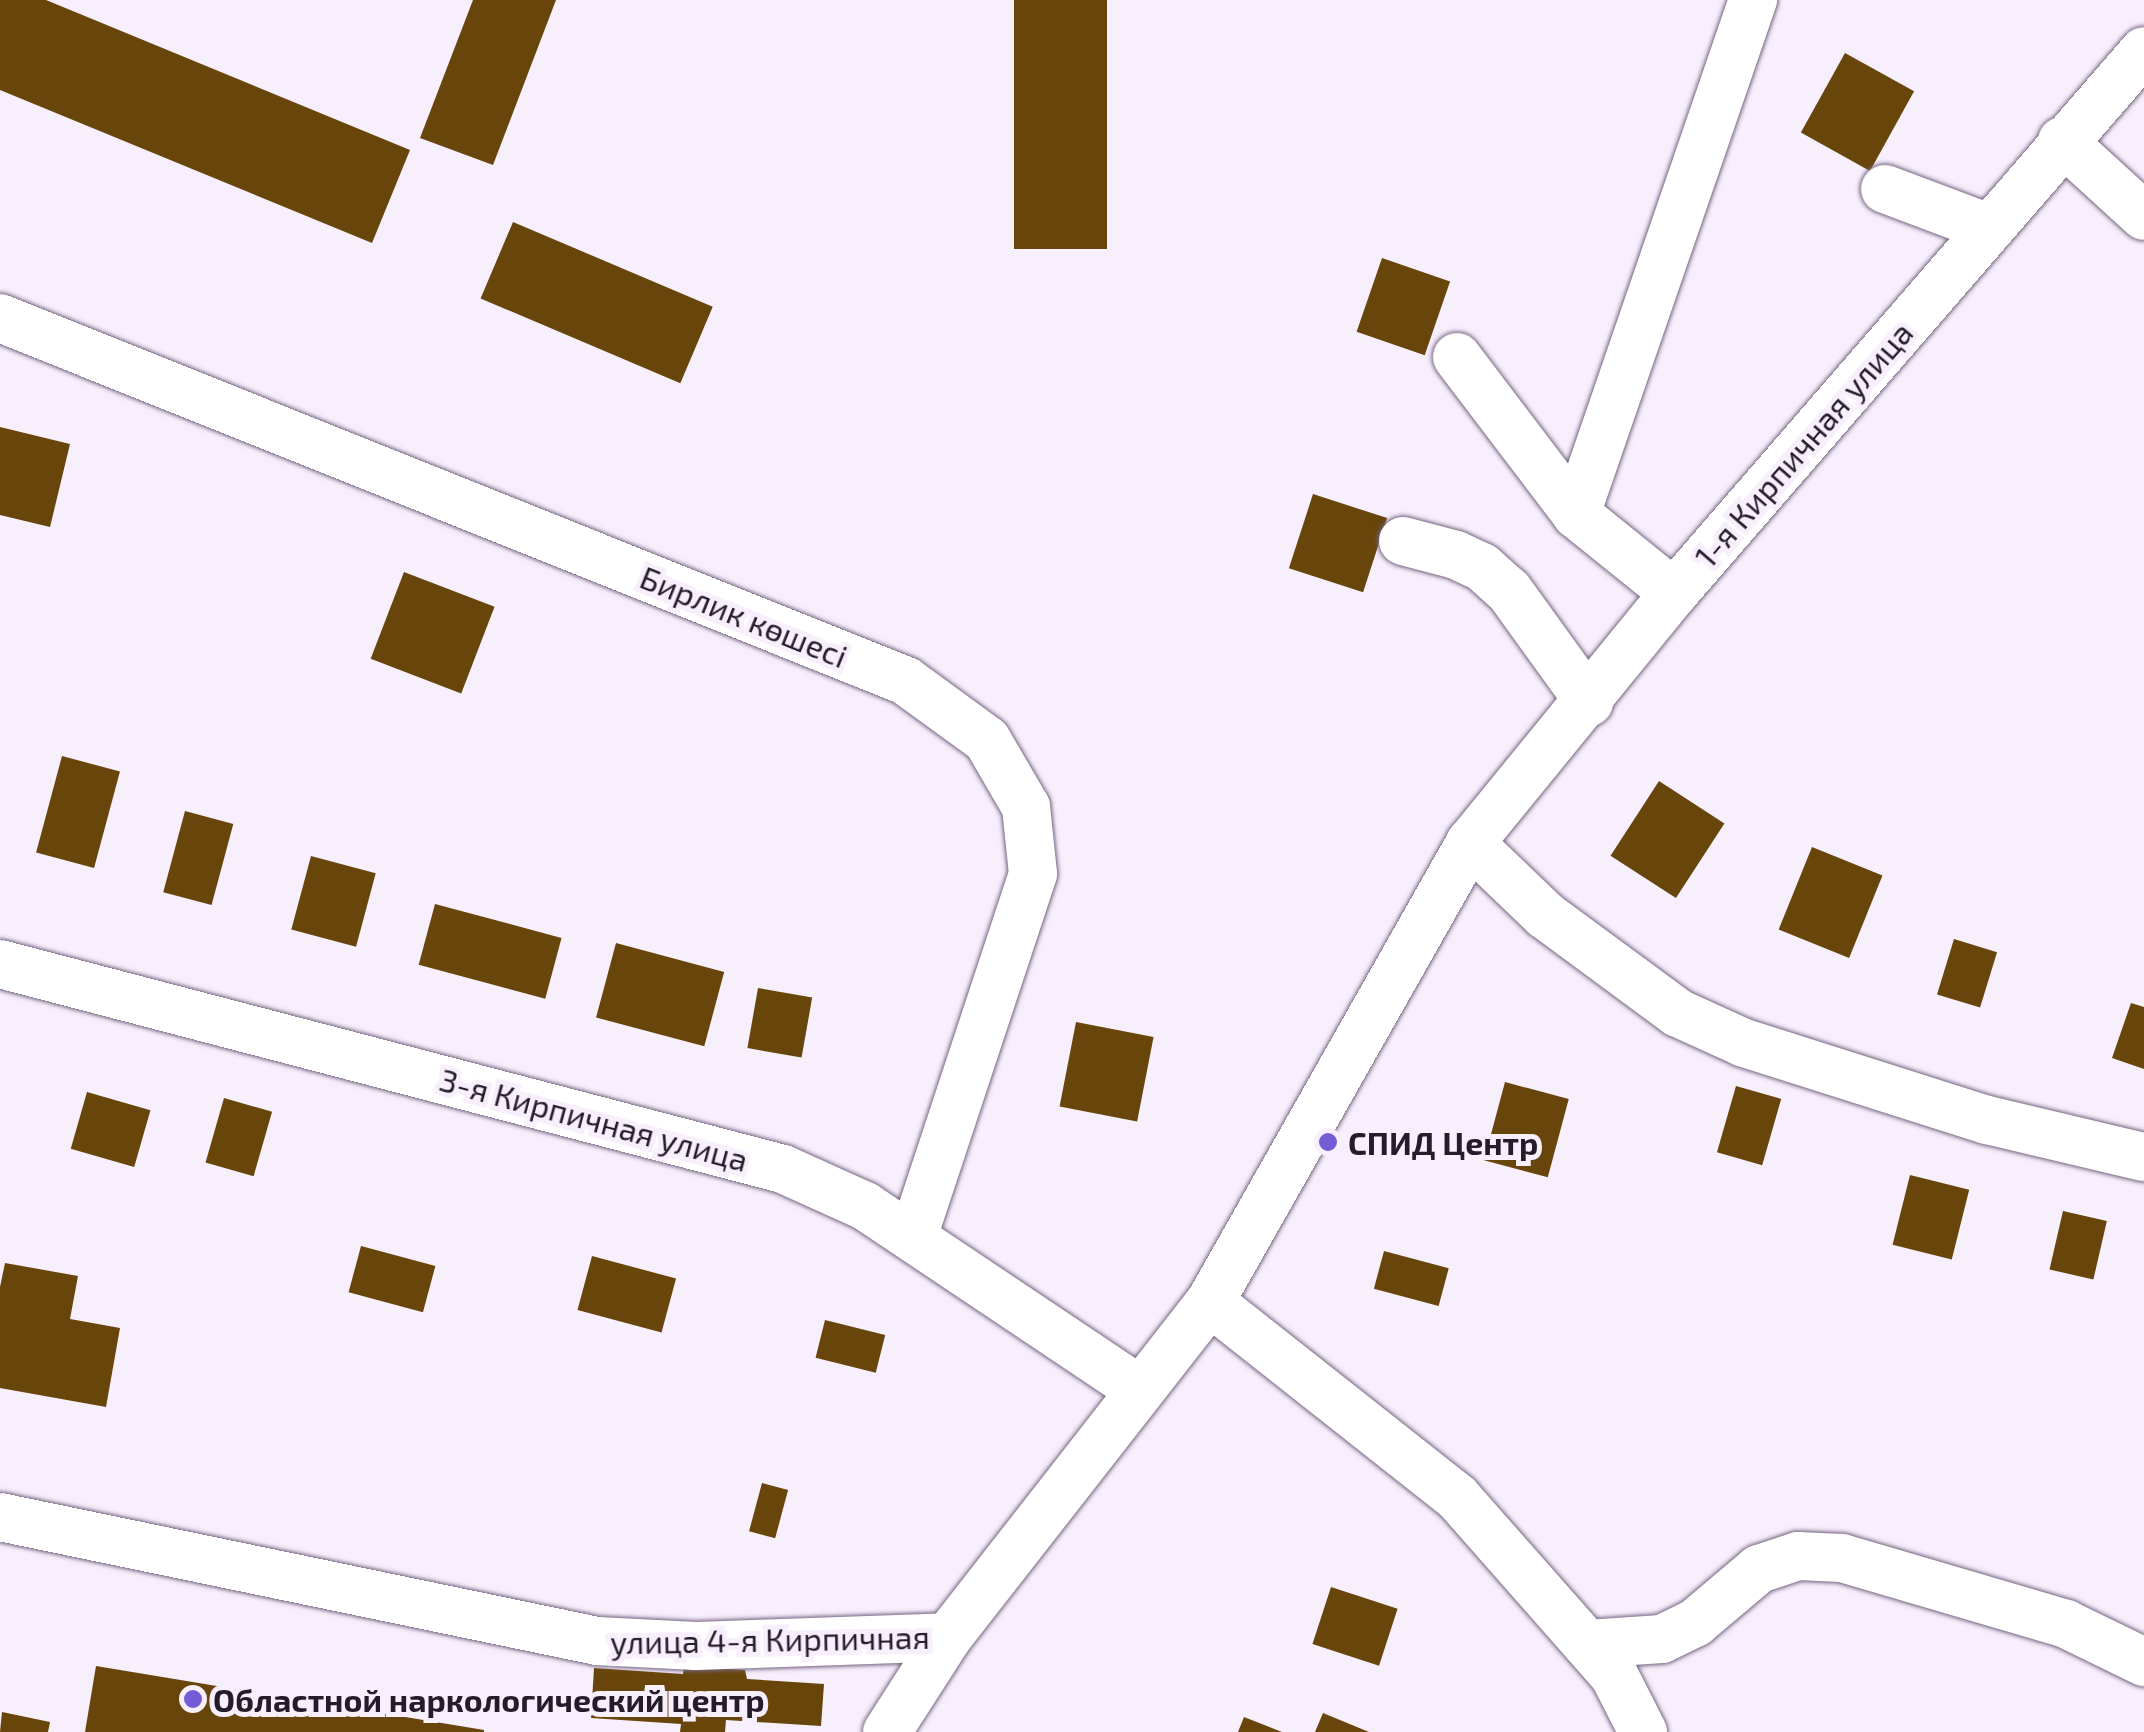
<!DOCTYPE html>
<html>
<head>
<meta charset="utf-8">
<style>
	body { margin:0 }
	#map { position:relative; width:2144px; height:1732px; overflow:hidden; background:#f7effc; font-family:"Exo 2",sans-serif }
	div>[style] { position:absolute }
	[style*='--x'] { left:calc(var(--x)*1px); top:calc(var(--y)*1px); width:calc(var(--w)*1px); rotate:calc(var(--a)*1deg) }
	.building>* { inset:0; background:#68450a; transform-origin:0 0 }
	.roads { filter:drop-shadow(0 0 2px #776582) drop-shadow(0 0 2px #776582) }
	.minor>* { height:48px; margin:-24px; padding:0 24px; transform-origin:24px; border-radius:24px; background:#fff }
	.dots>* { width:28px; height:28px; translate:-50% -50%; box-sizing:border-box; border:5px solid #f7effc; border-radius:50% }
	span { translate:-50% -50%; white-space:nowrap; text-align:center; line-height:1.15; -webkit-text-stroke:10px #f7effc; paint-order:stroke }
	.street-label { font-size:32px; color:#241c28 }
	.poi-label { font-size:32px; color:#241c28; font-weight:700 }
	.left { translate:0 -50%; text-align:left }
</style>
</head>
<body>
<div id="map">
	<div class="building">
		<i style="clip-path:polygon(0 0,46px 0,410px 150px,372px 243px,0 90px)"></i>
		<i style="clip-path:polygon(473px 0,556px 0,493px 165px,420px 138px)"></i>
		<i style="left:1014px;top:0;width:93px;height:249px"></i>
		<i style="left:1845px;top:53px;width:79px;height:91px;rotate:29deg"></i>
		<i style="left:513px;top:222px;width:217px;height:83px;rotate:23deg"></i>
		<i style="left:1382px;top:258px;width:72px;height:78px;rotate:19deg"></i>
		<i style="clip-path:polygon(0 427px,70px 444px,50px 527px,0 515px)"></i>
		<i style="left:1313px;top:494px;width:78px;height:78px;rotate:18deg"></i>
		<i style="left:404px;top:572px;width:97px;height:93px;rotate:21deg"></i>
		<i style="left:62px;top:756px;width:60px;height:100px;rotate:15deg"></i>
		<i style="left:1659px;top:781px;width:78px;height:89px;rotate:33deg"></i>
		<i style="left:185px;top:811px;width:50px;height:84px;rotate:15deg"></i>
		<i style="left:1812px;top:847px;width:76px;height:89px;rotate:22deg"></i>
		<i style="left:311px;top:856px;width:67px;height:76px;rotate:15deg"></i>
		<i style="left:435px;top:904px;width:131px;height:63px;rotate:15deg"></i>
		<i style="left:1954px;top:939px;width:45px;height:58px;rotate:17deg"></i>
		<i style="left:616px;top:943px;width:112px;height:77px;rotate:15deg"></i>
		<i style="left:758px;top:988px;width:55px;height:61px;rotate:10deg"></i>
		<i style="clip-path:polygon(2131px 1003px,2144px 1007px,2144px 1069px,2112px 1058px)"></i>
		<i style="left:1076px;top:1022px;width:79px;height:86px;rotate:11deg"></i>
		<i style="left:1505px;top:1082px;width:66px;height:81px;rotate:15deg"></i>
		<i style="left:1736px;top:1086px;width:47px;height:69px;rotate:16deg"></i>
		<i style="left:87px;top:1092px;width:66px;height:59px;rotate:16deg"></i>
		<i style="left:224px;top:1098px;width:50px;height:67px;rotate:16deg"></i>
		<i style="left:1910px;top:1175px;width:61px;height:72px;rotate:14deg"></i>
		<i style="left:2063px;top:1211px;width:45px;height:60px;rotate:13deg"></i>
		<i style="left:361px;top:1246px;width:77px;height:48px;rotate:15deg"></i>
		<i style="left:1384px;top:1251px;width:67px;height:39px;rotate:15deg"></i>
		<i style="left:592px;top:1256px;width:87px;height:56px;rotate:15deg"></i>
		<i style="clip-path:polygon(5px 1263px,78px 1276px,70px 1319px,120px 1328px,106px 1407px,0 1388px,0 1287px)"></i>
		<i style="left:825px;top:1320px;width:62px;height:39px;rotate:14deg"></i>
		<i style="left:762px;top:1483px;width:27px;height:50px;rotate:15deg"></i>
		<i style="left:1331px;top:1587px;width:70px;height:60px;rotate:18deg"></i>
		<i style="clip-path:polygon(96px 1666px,484px 1730px,484px 1732px,85px 1732px)"></i>
		<i style="clip-path:polygon(684px 1666px,745px 1670px,747px 1679px,824px 1684px,821px 1726px,726px 1720px,725px 1732px,680px 1732px,681px 1724px,591px 1718px,594px 1668px,683px 1674px)"></i>
		<i style="clip-path:polygon(2px 1712px,50px 1722px,48px 1732px,0 1732px)"></i>
		<i style="clip-path:polygon(1323px 1713px,1369px 1732px,1315px 1732px)"></i>
		<i style="clip-path:polygon(1244px 1717px,1282px 1732px,1238px 1732px)"></i>
	</div>
	<div class="roads">
		<div class="minor">
			<i style="--x:2062;--y:141;--w:111;--a:42.4"></i>
			<i style="--x:1885;--y:189;--w:111;--a:20.6"></i>
			<i style="--x:0;--y:318;--w:976;--a:21.83"></i>
			<i style="--x:906;--y:681;--w:100;--a:36.1"></i>
			<i style="--x:987;--y:740;--w:78;--a:59.8"></i>
			<i style="--x:1026;--y:807;--w:67;--a:84"></i>
			<i style="--x:1033;--y:874;--w:382;--a:108.3"></i>
			<i style="--x:1457;--y:357;--w:197;--a:52.8"></i>
			<i style="--x:1576;--y:514;--w:126;--a:38.9"></i>
			<i style="--x:1576;--y:514;--w:544;--a:-71"></i>
			<i style="--x:1403;--y:541;--w:55;--a:14.8"></i>
			<i style="--x:1456;--y:555;--w:29;--a:25"></i>
			<i style="--x:1482;--y:567;--w:36;--a:42"></i>
			<i style="--x:1509;--y:591;--w:137;--a:54.2"></i>
			<i style="--x:1470;--y:843;--w:104;--a:43.8"></i>
			<i style="--x:1545;--y:915;--w:165;--a:36.4"></i>
			<i style="--x:1678;--y:1013;--w:72;--a:24.4"></i>
			<i style="--x:1744;--y:1043;--w:255;--a:17.6"></i>
			<i style="--x:1987;--y:1120;--w:161;--a:13.3"></i>
			<i style="--x:0;--y:964;--w:809;--a:14.67"></i>
			<i style="--x:783;--y:1169;--w:90;--a:24.3"></i>
			<i style="--x:865;--y:1206;--w:329;--a:33.8"></i>
			<i style="--x:1210;--y:1302;--w:315;--a:38.3"></i>
			<i style="--x:1457;--y:1497;--w:237;--a:48.6"></i>
			<i style="--x:1614;--y:1675;--w:64;--a:63"></i>
			<i style="--x:0;--y:1517;--w:610;--a:11.73"></i>
			<i style="--x:597;--y:1641;--w:99;--a:2.9"></i>
			<i style="--x:696;--y:1646;--w:252;--a:-2"></i>
			<i style="--x:948;--y:1637;--w:425;--a:-52"></i>
			<i style="--x:1210;--y:1302;--w:528;--a:-60.47"></i>
			<i style="--x:1470;--y:843;--w:323;--a:-50.8"></i>
			<i style="--x:1674;--y:593;--w:717;--a:-49.07"></i>
			<i style="--x:1587;--y:1644;--w:75;--a:-3.8"></i>
			<i style="--x:1662;--y:1639;--w:37;--a:-26"></i>
			<i style="--x:1695;--y:1623;--w:84;--a:-40.2"></i>
			<i style="--x:1759;--y:1569;--w:41;--a:-18.4"></i>
			<i style="--x:1798;--y:1556;--w:44;--a:2.6"></i>
			<i style="--x:1842;--y:1558;--w:234;--a:16.4"></i>
			<i style="--x:2066;--y:1624;--w:87;--a:26"></i>
			<i style="--x:887;--y:1732;--w:113;--a:-57.3"></i>
		</div>
	</div>
	<div class="dots">
		<i style="left:1328px;top:1142px;background:#755cd7"></i>
		<i style="left:193px;top:1699px;background:#755cd7"></i>
	</div>
	<div class="street-label">
		<span style="left:1803px;top:444px;rotate:-49deg">1-я Кирпичная улица</span>
		<span style="left:744px;top:616px;rotate:22deg">Бирлик көшесі</span>
		<span style="left:594px;top:1119px;rotate:15deg">3-я Кирпичная улица</span>
		<span style="left:770px;top:1639px;rotate:-1deg">улица 4-я Кирпичная</span>
	</div>
	<div class="poi-label">
		<span class="left" style="left:1348px;top:1142px">СПИД Центр</span>
		<span class="left" style="left:213px;top:1699px">Областной наркологический центр</span>
	</div>
</div>
</body>
</html>
